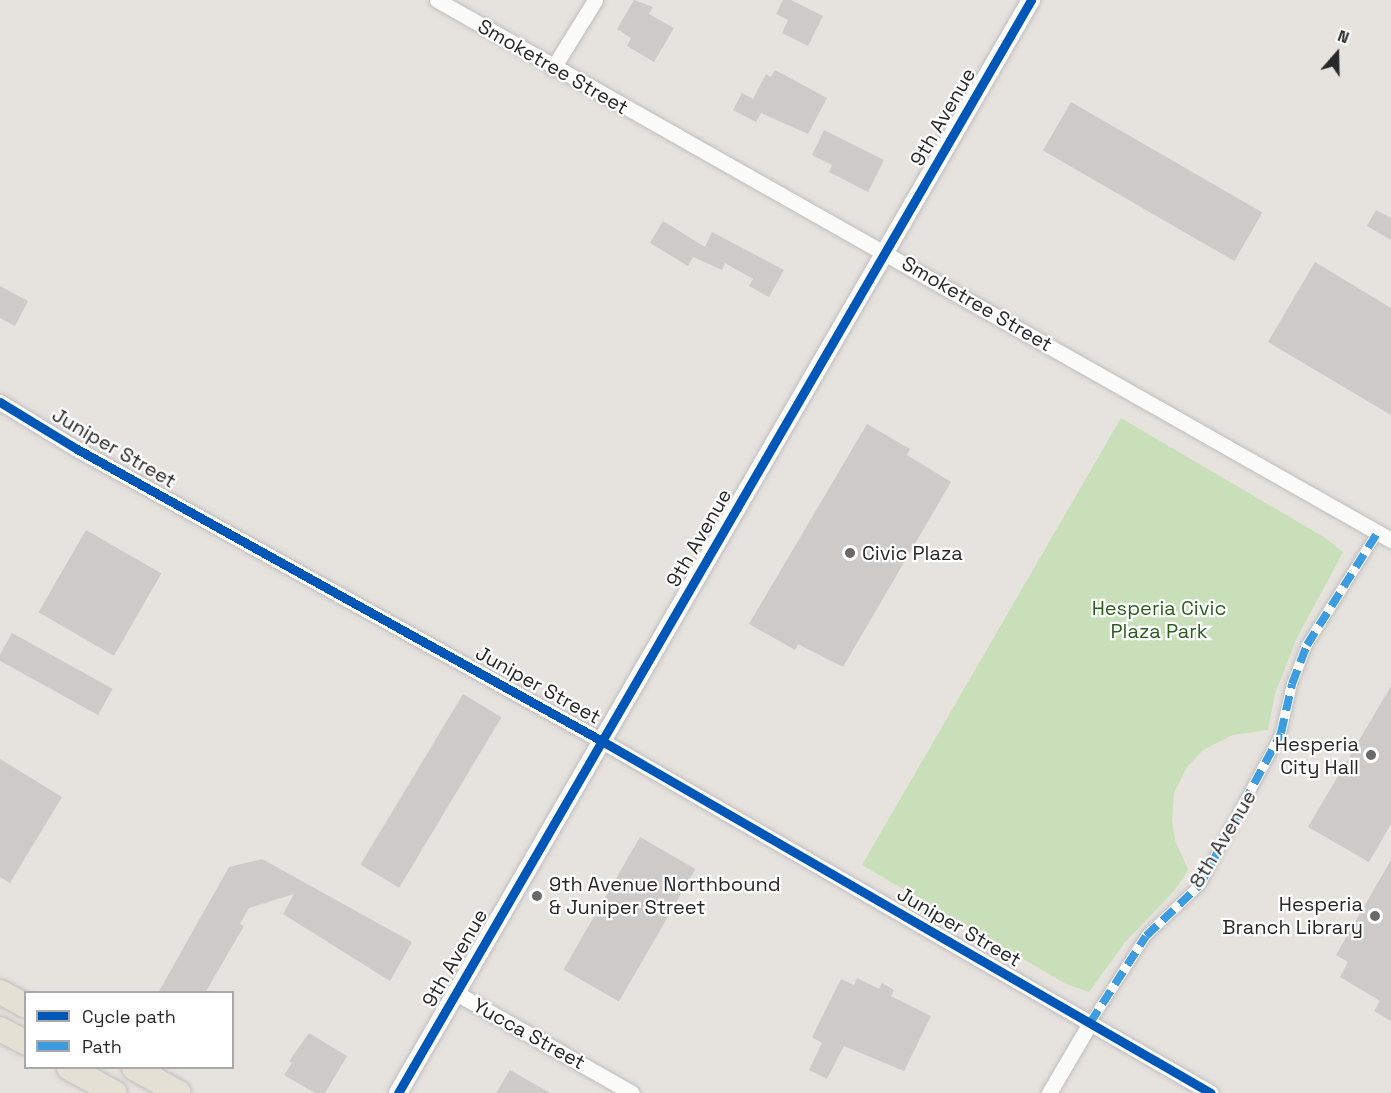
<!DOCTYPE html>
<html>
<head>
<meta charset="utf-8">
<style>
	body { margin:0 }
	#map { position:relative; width:1391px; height:1093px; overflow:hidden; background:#e6e2de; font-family:"Space Grotesk",sans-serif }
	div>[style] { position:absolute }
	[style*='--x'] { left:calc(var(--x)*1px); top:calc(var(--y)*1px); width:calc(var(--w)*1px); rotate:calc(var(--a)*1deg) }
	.green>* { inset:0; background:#c8dfb9 }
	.building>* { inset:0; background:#cdcac7; transform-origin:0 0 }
	.roads { filter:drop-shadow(0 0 2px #c0bebf) drop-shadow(0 0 2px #c0bebf) }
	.pedestrian>* { height:10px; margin:-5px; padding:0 5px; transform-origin:5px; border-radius:5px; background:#fbfbfa }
	.minor>* { height:15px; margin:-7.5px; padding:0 7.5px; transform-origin:7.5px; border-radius:7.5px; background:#fbfbfa }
	.tertiary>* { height:18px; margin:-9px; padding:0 9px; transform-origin:9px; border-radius:9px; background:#fbfbfa }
	.primary>* { height:24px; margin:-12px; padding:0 12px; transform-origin:12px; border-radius:12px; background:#e4e0d4 }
	.quiet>* { height:8px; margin-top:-4px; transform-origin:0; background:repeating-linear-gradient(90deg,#3d9ce0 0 15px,transparent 0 23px) }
	.cycleway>* { height:9px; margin:-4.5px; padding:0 4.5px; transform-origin:4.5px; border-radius:4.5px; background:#0057b8 }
	.dots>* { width:16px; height:16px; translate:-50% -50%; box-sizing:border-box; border:3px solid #fff; border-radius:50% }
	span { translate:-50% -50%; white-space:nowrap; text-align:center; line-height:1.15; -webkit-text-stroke:4.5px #fff; paint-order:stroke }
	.street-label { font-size:20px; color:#282828 }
	.poi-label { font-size:20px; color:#282828 }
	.left { translate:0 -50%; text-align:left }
	.right { translate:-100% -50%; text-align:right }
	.park-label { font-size:20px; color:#2b5e1e }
	.legend { position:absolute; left:24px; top:991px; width:210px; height:78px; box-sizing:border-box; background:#fff; border:2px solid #a9a9a9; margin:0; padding:8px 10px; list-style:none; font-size:18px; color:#282828 }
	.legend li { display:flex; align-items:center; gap:12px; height:30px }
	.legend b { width:30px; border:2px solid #a9a9a9 }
	.north { position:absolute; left:1307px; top:24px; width:60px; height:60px; -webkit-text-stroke:4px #fff; paint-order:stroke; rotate:20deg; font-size:16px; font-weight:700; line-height:24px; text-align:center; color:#282828 }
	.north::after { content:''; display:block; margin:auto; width:21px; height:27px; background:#282828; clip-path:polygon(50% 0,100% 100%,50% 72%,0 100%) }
</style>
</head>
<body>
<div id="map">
	<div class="green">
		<i style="clip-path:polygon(1121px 418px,1322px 536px,1343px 552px,1296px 640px,1275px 694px,1268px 730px,1233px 735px,1203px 750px,1187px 767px,1174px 793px,1172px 820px,1175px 840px,1188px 870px,1175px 890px,1126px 941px,1089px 992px,1066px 984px,862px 865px)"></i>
	</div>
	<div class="building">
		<i style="clip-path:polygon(634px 0,653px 7px,649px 14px,674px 28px,654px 62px,627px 46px,631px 38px,617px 29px)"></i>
		<i style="clip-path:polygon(783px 0,791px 0,823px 16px,808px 46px,782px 33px,788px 20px,776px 14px)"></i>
		<i style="clip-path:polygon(775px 70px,827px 98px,808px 134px,761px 113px,756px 122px,733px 110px,742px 93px,753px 99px,766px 74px,771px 77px)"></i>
		<i style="left:1071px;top:102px;width:221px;height:56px;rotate:30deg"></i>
		<i style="clip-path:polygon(824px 130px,884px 160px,868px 192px,829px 172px,832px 165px,812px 155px)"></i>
		<i style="clip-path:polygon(1376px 210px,1391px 218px,1391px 240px,1367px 226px)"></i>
		<i style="clip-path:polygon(663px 221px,705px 247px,712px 232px,784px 270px,769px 297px,749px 286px,753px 279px,725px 263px,722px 270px,693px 257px,688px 266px,650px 243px)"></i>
		<i style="clip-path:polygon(1315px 262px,1391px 308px,1391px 415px,1268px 342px)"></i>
		<i style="clip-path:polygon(0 286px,28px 301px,15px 326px,0 318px)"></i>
		<i style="clip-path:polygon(867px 424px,910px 449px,907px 455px,951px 482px,843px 667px,798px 644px,795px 650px,749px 624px)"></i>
		<i style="left:86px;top:530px;width:87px;height:95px;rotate:30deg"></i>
		<i style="left:12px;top:633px;width:115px;height:30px;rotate:29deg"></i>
		<i style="clip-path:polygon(1391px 686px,1391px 824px,1369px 862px,1308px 827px)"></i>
		<i style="left:463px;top:694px;width:45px;height:199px;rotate:31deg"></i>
		<i style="clip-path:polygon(0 759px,62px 797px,10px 883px,0 877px)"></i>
		<i style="left:640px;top:837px;width:64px;height:153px;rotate:30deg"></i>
		<i style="clip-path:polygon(262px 859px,412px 942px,390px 981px,283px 914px,294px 894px,249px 908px,240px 924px,244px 926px,205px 993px,158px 993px,229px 867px)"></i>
		<i style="clip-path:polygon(1391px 860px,1391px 1021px,1374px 1011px,1380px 1001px,1340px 977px,1348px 962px,1336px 955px)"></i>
		<i style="clip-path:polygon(857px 978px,879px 989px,882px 983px,894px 990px,891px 996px,931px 1016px,904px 1071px,844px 1046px,827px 1079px,809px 1070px,822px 1043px,812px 1037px,841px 979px,854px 985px)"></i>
		<i style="clip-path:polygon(309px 1033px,347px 1056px,325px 1093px,315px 1093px,284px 1075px,292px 1063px,289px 1061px)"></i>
		<i style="clip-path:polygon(510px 1070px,550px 1093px,496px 1093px)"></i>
	</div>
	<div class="roads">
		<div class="pedestrian">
			<i style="--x:1090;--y:1023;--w:103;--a:-57.2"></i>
			<i style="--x:1146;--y:936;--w:74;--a:-43.4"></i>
			<i style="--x:1200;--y:885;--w:172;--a:-61.9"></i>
			<i style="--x:1281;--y:733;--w:50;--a:-77.3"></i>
			<i style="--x:1292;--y:684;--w:42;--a:-69"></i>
			<i style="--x:1307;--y:645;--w:133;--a:-57.9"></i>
		</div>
		<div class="minor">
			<i style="--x:437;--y:0;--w:1096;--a:29.51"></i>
			<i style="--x:553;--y:68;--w:80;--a:-58.3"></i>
			<i style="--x:0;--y:402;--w:90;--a:31.4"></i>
			<i style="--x:77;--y:449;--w:601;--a:29.08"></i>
			<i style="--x:602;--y:741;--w:703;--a:30.03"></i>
			<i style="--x:456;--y:993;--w:202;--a:29.6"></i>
			<i style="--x:1049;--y:1093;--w:81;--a:-59.6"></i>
		</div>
		<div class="tertiary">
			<i style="--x:398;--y:1093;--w:1263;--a:-59.92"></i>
		</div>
		<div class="primary">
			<i style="--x:0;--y:992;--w:30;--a:28"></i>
			<i style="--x:0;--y:1029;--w:30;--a:28"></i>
			<i style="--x:69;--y:1068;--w:52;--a:28.5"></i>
			<i style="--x:134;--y:1068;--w:51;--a:29.1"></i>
		</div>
	</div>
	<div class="quiet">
		<i style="--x:1090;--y:1023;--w:103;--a:-57.2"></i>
		<i style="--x:1146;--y:936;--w:74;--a:-43.4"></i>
		<i style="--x:1200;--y:885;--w:172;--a:-61.9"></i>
		<i style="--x:1281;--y:733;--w:50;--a:-77.3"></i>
		<i style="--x:1292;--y:684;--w:42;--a:-69"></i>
		<i style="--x:1307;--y:645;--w:133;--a:-57.9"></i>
	</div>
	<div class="cycleway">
		<i style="--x:0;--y:402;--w:90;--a:31.4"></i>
		<i style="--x:77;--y:449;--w:601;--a:29.08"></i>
		<i style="--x:602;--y:741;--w:703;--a:30.03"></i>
		<i style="--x:398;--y:1093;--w:1263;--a:-59.92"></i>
	</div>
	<div class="dots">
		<i style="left:850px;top:553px;background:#6a6968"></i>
		<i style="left:1371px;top:755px;background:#6a6968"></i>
		<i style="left:537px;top:896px;background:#6a6968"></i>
		<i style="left:1375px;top:916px;background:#6a6968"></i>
	</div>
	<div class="street-label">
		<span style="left:553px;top:67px;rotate:30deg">Smoketree Street</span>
		<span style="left:943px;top:117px;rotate:-60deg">9th Avenue</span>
		<span style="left:977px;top:304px;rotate:30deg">Smoketree Street</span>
		<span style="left:114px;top:448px;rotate:30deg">Juniper Street</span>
		<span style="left:699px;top:538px;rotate:-60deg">9th Avenue</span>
		<span style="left:538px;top:685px;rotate:29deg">Juniper Street</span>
		<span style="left:1223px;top:839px;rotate:-59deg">8th Avenue</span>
		<span style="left:959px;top:927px;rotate:30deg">Juniper Street</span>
		<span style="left:455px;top:958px;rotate:-60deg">9th Avenue</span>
		<span style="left:529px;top:1034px;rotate:29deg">Yucca Street</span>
	</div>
	<div class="poi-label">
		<span class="left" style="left:862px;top:553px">Civic Plaza</span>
		<span class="right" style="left:1359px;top:756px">Hesperia<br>City Hall</span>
		<span class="left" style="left:549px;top:896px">9th Avenue Northbound<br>&amp; Juniper Street</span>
		<span class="right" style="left:1363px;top:916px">Hesperia<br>Branch Library</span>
	</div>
	<div class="park-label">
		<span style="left:1159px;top:620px">Hesperia Civic<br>Plaza Park</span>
	</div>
	<ul class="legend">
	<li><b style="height:8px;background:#0057b8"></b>Cycle path</li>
	<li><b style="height:8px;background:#3d9ce0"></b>Path</li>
	</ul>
	<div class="north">N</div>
</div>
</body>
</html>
